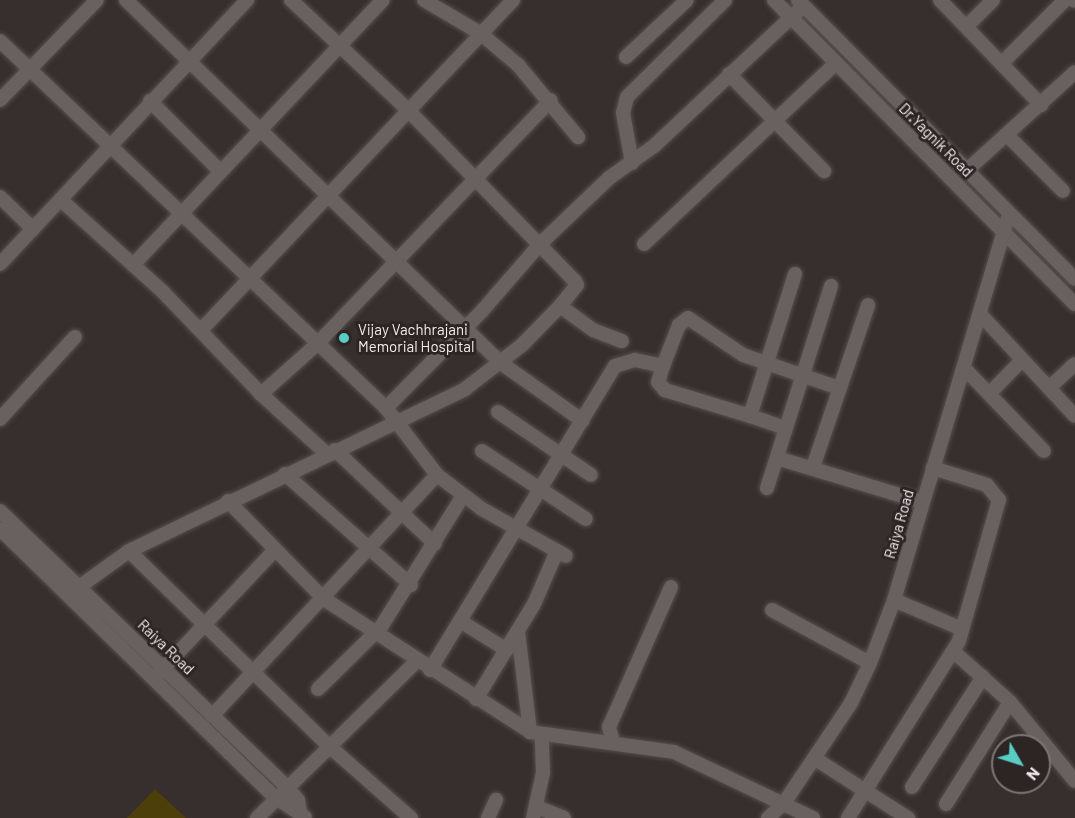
<!DOCTYPE html>
<html>
<head>
<meta charset="utf-8">
<style>
	body { margin:0 }
	#map { position:relative; width:1075px; height:818px; overflow:hidden; background:#362f2d; font-family:Barlow,sans-serif }
	div>[style] { position:absolute }
	[style*='--x'] { left:calc(var(--x)*1px); top:calc(var(--y)*1px); width:calc(var(--w)*1px); rotate:calc(var(--a)*1deg) }
	.green>* { inset:0; background:#4d3f0a }
	.roads { filter:drop-shadow(0 0 2px #544e4d) drop-shadow(0 0 2px #544e4d) }
	.minor>* { height:14px; margin:-7px; padding:0 7px; transform-origin:7px; border-radius:7px; background:#69615f }
	.dots>* { width:16px; height:16px; translate:-50% -50%; box-sizing:border-box; border:3px solid #2c2524; border-radius:50% }
	span { translate:-50% -50%; white-space:nowrap; text-align:center; line-height:1.15; -webkit-text-stroke:6px #2c2524; paint-order:stroke }
	.street-label { font-size:15px; color:#f1eceb }
	.poi-label { font-size:15px; color:#f1eceb }
	.left { translate:0 -50%; text-align:left }
	.north { position:absolute; left:991px; top:734px; width:60px; height:60px; box-sizing:border-box; background:#2c2524; border:2px solid #7b7574; border-radius:50%; rotate:129deg; font-size:16px; font-weight:700; line-height:24px; text-align:center; color:#f1eceb }
	.north::after { content:''; display:block; margin:auto; width:21px; height:27px; background:#56cec4; clip-path:polygon(50% 0,100% 100%,50% 72%,0 100%) }
</style>
</head>
<body>
<div id="map">
	<div class="green">
		<i style="clip-path:polygon(155px 789px,186px 818px,127px 818px)"></i>
	</div>
	<div class="roads">
		<div class="minor">
			<i style="--x:126;--y:0;--w:522;--a:44.07"></i>
			<i style="--x:501;--y:363;--w:100;--a:35.3"></i>
			<i style="--x:291;--y:0;--w:159;--a:43.2"></i>
			<i style="--x:407;--y:109;--w:240;--a:45.7"></i>
			<i style="--x:575;--y:281;--w:4;--a:63"></i>
			<i style="--x:577;--y:285;--w:27;--a:129"></i>
			<i style="--x:424;--y:0;--w:65;--a:30.5"></i>
			<i style="--x:480;--y:33;--w:50;--a:40.1"></i>
			<i style="--x:518;--y:65;--w:94;--a:50.2"></i>
			<i style="--x:774;--y:0;--w:428;--a:45.3"></i>
			<i style="--x:798;--y:0;--w:393;--a:45.2"></i>
			<i style="--x:940;--y:0;--w:146;--a:46.1"></i>
			<i style="--x:1074;--y:0;--w:1;--a:45"></i>
			<i style="--x:967;--y:26;--w:37;--a:-45"></i>
			<i style="--x:0;--y:41;--w:533;--a:43.55"></i>
			<i style="--x:386;--y:408;--w:84;--a:52.7"></i>
			<i style="--x:437;--y:475;--w:56;--a:37.1"></i>
			<i style="--x:482;--y:509;--w:96;--a:29.2"></i>
			<i style="--x:626;--y:57;--w:83;--a:-43.1"></i>
			<i style="--x:1002;--y:63;--w:89;--a:-45"></i>
			<i style="--x:729;--y:74;--w:136;--a:45.6"></i>
			<i style="--x:0;--y:100;--w:139;--a:-45.9"></i>
			<i style="--x:150;--y:101;--w:100;--a:45"></i>
			<i style="--x:1007;--y:135;--w:79;--a:45"></i>
			<i style="--x:632;--y:163;--w:51;--a:-100.2"></i>
			<i style="--x:623;--y:113;--w:16;--a:-76"></i>
			<i style="--x:627;--y:97;--w:138;--a:-44.7"></i>
			<i style="--x:966;--y:171;--w:147;--a:-42.2"></i>
			<i style="--x:0;--y:197;--w:46;--a:44.1"></i>
			<i style="--x:61;--y:200;--w:137;--a:42"></i>
			<i style="--x:163;--y:292;--w:141;--a:46.1"></i>
			<i style="--x:261;--y:394;--w:89;--a:42.3"></i>
			<i style="--x:644;--y:244;--w:264;--a:-43.3"></i>
			<i style="--x:0;--y:264;--w:362;--a:-46.9"></i>
			<i style="--x:133;--y:265;--w:364;--a:-46.7"></i>
			<i style="--x:980;--y:314;--w:139;--a:47"></i>
			<i style="--x:202;--y:329;--w:453;--a:-46.6"></i>
			<i style="--x:663;--y:366;--w:44;--a:-68.7"></i>
			<i style="--x:679;--y:325;--w:11;--a:-38"></i>
			<i style="--x:688;--y:318;--w:66;--a:33.9"></i>
			<i style="--x:743;--y:355;--w:102;--a:19"></i>
			<i style="--x:964;--y:368;--w:115;--a:46.1"></i>
			<i style="--x:1049;--y:388;--w:35;--a:-43"></i>
			<i style="--x:261;--y:394;--w:74;--a:-41.7"></i>
			<i style="--x:316;--y:345;--w:339;--a:-46.2"></i>
			<i style="--x:989;--y:394;--w:47;--a:-45.9"></i>
			<i style="--x:386;--y:408;--w:136;--a:-45.3"></i>
			<i style="--x:482;--y:311;--w:89;--a:-49.1"></i>
			<i style="--x:540;--y:244;--w:95;--a:-43.7"></i>
			<i style="--x:609;--y:178;--w:55;--a:-35.4"></i>
			<i style="--x:654;--y:146;--w:204;--a:-43.2"></i>
			<i style="--x:498;--y:412;--w:112;--a:34.1"></i>
			<i style="--x:0;--y:419;--w:111;--a:-47.6"></i>
			<i style="--x:785;--y:428;--w:37;--a:-161"></i>
			<i style="--x:750;--y:416;--w:149;--a:-72.4"></i>
			<i style="--x:335;--y:450;--w:137;--a:43.2"></i>
			<i style="--x:482;--y:451;--w:124;--a:33.2"></i>
			<i style="--x:777;--y:458;--w:152;--a:16.8"></i>
			<i style="--x:813;--y:467;--w:171;--a:-71.2"></i>
			<i style="--x:285;--y:474;--w:168;--a:41.4"></i>
			<i style="--x:767;--y:488;--w:212;--a:-72.4"></i>
			<i style="--x:228;--y:501;--w:137;--a:45.6"></i>
			<i style="--x:324;--y:599;--w:245;--a:32.8"></i>
			<i style="--x:530;--y:732;--w:145;--a:7.9"></i>
			<i style="--x:674;--y:752;--w:154;--a:25.4"></i>
			<i style="--x:0;--y:511;--w:395;--a:43.9"></i>
			<i style="--x:285;--y:785;--w:20;--a:49"></i>
			<i style="--x:298;--y:800;--w:12;--a:81"></i>
			<i style="--x:0;--y:529;--w:384;--a:44.3"></i>
			<i style="--x:275;--y:797;--w:36;--a:34"></i>
			<i style="--x:129;--y:551;--w:279;--a:44.3"></i>
			<i style="--x:329;--y:746;--w:109;--a:41.3"></i>
			<i style="--x:68;--y:595;--w:75;--a:-35.8"></i>
			<i style="--x:129;--y:551;--w:373;--a:-25.7"></i>
			<i style="--x:465;--y:389;--w:72;--a:-37.7"></i>
			<i style="--x:522;--y:345;--w:54;--a:-45.7"></i>
			<i style="--x:560;--y:306;--w:41;--a:36"></i>
			<i style="--x:593;--y:330;--w:31;--a:21"></i>
			<i style="--x:894;--y:600;--w:74;--a:23.1"></i>
			<i style="--x:772;--y:610;--w:111;--a:28.4"></i>
			<i style="--x:460;--y:621;--w:55;--a:31.7"></i>
			<i style="--x:518;--y:631;--w:102;--a:83.2"></i>
			<i style="--x:953;--y:651;--w:76;--a:41.8"></i>
			<i style="--x:1010;--y:702;--w:102;--a:50.6"></i>
			<i style="--x:430;--y:670;--w:356;--a:-58.7"></i>
			<i style="--x:615;--y:366;--w:21;--a:-17"></i>
			<i style="--x:635;--y:360;--w:29;--a:12"></i>
			<i style="--x:663;--y:366;--w:17;--a:107"></i>
			<i style="--x:658;--y:382;--w:11;--a:49"></i>
			<i style="--x:665;--y:390;--w:89;--a:17"></i>
			<i style="--x:158;--y:674;--w:169;--a:-46.7"></i>
			<i style="--x:318;--y:689;--w:88;--a:-44.5"></i>
			<i style="--x:381;--y:627;--w:155;--a:-58"></i>
			<i style="--x:476;--y:699;--w:111;--a:-58.6"></i>
			<i style="--x:534;--y:604;--w:58;--a:-66.5"></i>
			<i style="--x:212;--y:716;--w:330;--a:-47"></i>
			<i style="--x:613;--y:742;--w:16;--a:-105"></i>
			<i style="--x:609;--y:727;--w:153;--a:-66.1"></i>
			<i style="--x:814;--y:758;--w:112;--a:32.6"></i>
			<i style="--x:912;--y:787;--w:131;--a:-57.2"></i>
			<i style="--x:946;--y:804;--w:120;--a:-57.9"></i>
			<i style="--x:537;--y:807;--w:29;--a:22"></i>
			<i style="--x:257;--y:818;--w:223;--a:-44.5"></i>
			<i style="--x:488;--y:818;--w:20;--a:-66"></i>
			<i style="--x:533;--y:818;--w:46;--a:-77.5"></i>
			<i style="--x:543;--y:773;--w:36;--a:-92"></i>
			<i style="--x:768;--y:818;--w:22;--a:-43"></i>
			<i style="--x:784;--y:803;--w:120;--a:-56.2"></i>
			<i style="--x:851;--y:703;--w:44;--a:-64.6"></i>
			<i style="--x:870;--y:663;--w:67;--a:-69.1"></i>
			<i style="--x:894;--y:600;--w:403;--a:-73.4"></i>
			<i style="--x:848;--y:818;--w:209;--a:-57.9"></i>
			<i style="--x:959;--y:641;--w:147;--a:-74.2"></i>
			<i style="--x:999;--y:500;--w:19;--a:-129"></i>
			<i style="--x:987;--y:485;--w:57;--a:-162.5"></i>
		</div>
	</div>
	<div class="dots">
		<i style="left:344px;top:338px;background:#56cec4"></i>
	</div>
	<div class="street-label">
		<span style="left:936px;top:140px;rotate:45deg">Dr.Yagnik Road</span>
		<span style="left:899px;top:524px;rotate:-74deg">Raiya Road</span>
		<span style="left:166px;top:647px;rotate:44deg">Raiya Road</span>
	</div>
	<div class="poi-label">
		<span class="left" style="left:358px;top:338px">Vijay Vachhrajani<br>Memorial Hospital</span>
	</div>
	<div class="north">N</div>
</div>
</body>
</html>
